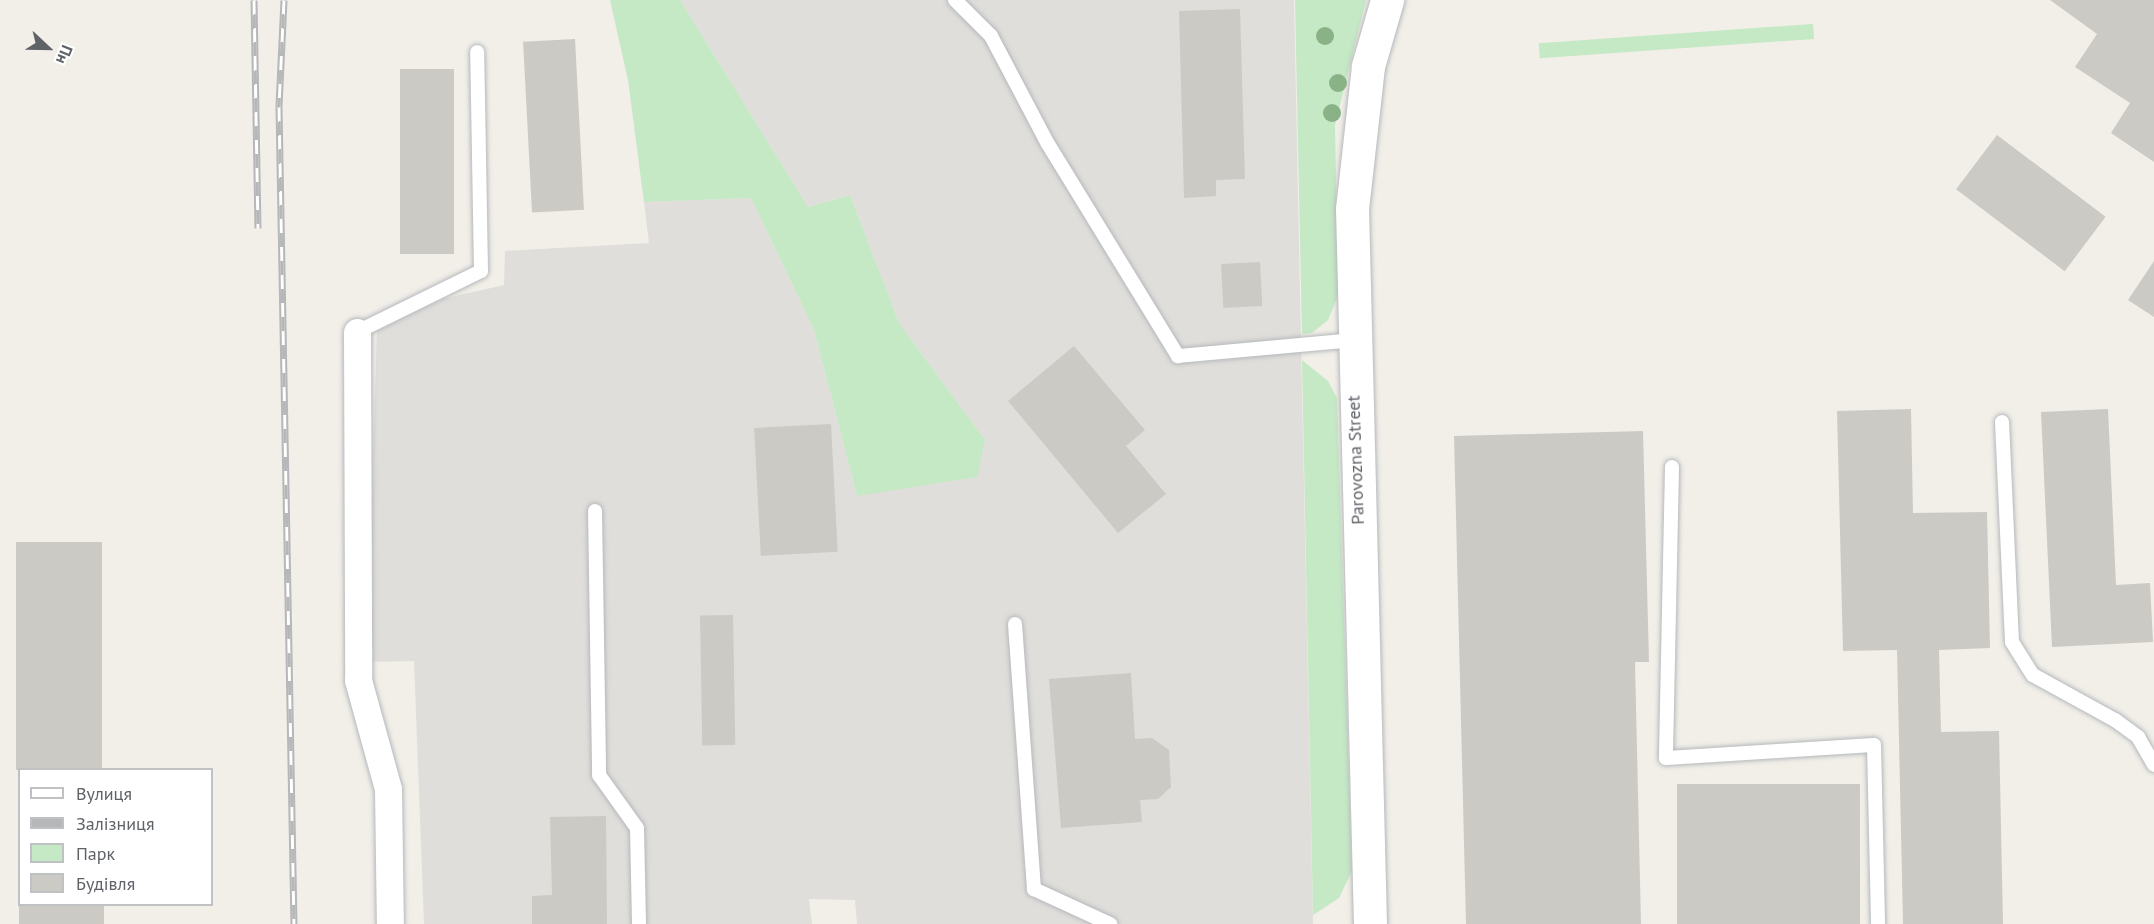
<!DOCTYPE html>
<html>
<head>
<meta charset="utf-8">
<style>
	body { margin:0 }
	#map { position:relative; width:2154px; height:924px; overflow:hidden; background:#f1efe8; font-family:"PT Sans",sans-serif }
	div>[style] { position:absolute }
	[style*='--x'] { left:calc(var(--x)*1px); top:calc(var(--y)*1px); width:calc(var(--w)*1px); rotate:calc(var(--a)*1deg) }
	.industrial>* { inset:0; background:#e0deda }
	.green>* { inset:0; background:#c5e8c5; transform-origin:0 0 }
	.building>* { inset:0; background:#cccac5; transform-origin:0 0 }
	.roads { filter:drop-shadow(0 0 2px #b5b8bc) drop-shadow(0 0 2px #b5b8bc) }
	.lane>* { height:14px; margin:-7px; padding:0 7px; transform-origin:7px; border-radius:7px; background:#fff }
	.street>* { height:27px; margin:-13.5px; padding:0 13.5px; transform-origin:13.5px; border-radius:13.5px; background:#fff }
	.secondary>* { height:33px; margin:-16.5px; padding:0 16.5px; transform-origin:16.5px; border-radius:16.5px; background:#fff }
	.rail>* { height:7px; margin-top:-3.5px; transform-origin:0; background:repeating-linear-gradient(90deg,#fff 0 14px,#b6b7b8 0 28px); box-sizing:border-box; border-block:2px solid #b6b7b8 }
	.trees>* { width:18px; height:18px; margin:-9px; border-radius:50%; background:#89b387 }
	span { translate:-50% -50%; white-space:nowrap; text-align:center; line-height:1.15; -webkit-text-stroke:6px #fff; paint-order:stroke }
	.street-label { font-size:18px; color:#5f6368 }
	.legend { position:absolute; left:18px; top:768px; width:195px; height:138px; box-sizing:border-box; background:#fff; border:2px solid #bfc1c3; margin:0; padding:8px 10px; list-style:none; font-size:18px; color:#5f6368 }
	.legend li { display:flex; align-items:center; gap:12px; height:30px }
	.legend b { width:30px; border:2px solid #bfc1c3 }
	.north { position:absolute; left:18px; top:18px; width:60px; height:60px; -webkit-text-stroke:4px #fff; paint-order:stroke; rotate:112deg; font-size:16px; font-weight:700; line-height:24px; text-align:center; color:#5f6368 }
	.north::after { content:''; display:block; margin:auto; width:21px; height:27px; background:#5f6368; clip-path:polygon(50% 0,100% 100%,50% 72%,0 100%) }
</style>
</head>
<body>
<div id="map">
	<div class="industrial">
		<i style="clip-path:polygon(680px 0,1294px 0,1313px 924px,857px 924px,855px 900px,809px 899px,812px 924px,424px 924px,414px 661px,366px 662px,377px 331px,442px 299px,504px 285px,505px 251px,649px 243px,644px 202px,751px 198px,814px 330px,857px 496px,985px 440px,899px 323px,850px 195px,808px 207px)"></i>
	</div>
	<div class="green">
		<i style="clip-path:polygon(610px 0,680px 0,808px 207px,850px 195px,899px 323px,985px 440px,977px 477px,857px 496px,814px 330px,751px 198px,644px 202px,628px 80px)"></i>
		<i style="clip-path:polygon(1295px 0,1366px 0,1335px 125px,1338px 295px,1328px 320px,1312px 333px,1302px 334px)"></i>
		<i style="left:1813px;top:24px;width:15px;height:275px;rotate:86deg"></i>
		<i style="clip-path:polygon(1302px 360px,1328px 381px,1337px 398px,1352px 871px,1339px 898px,1313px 915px)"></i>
	</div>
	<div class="building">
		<i style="clip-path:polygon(2050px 0,2154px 0,2154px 162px,2111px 133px,2130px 103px,2075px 67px,2097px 34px)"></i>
		<i style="clip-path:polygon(1240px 9px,1245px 179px,1216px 180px,1216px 196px,1184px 198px,1179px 11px)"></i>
		<i style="left:575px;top:39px;width:171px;height:52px;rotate:87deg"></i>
		<i style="left:400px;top:69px;width:54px;height:185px"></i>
		<i style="left:1997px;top:135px;width:136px;height:68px;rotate:37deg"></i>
		<i style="clip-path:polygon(2154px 261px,2154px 317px,2128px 300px)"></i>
		<i style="left:1260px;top:262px;width:44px;height:39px;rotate:87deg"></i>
		<i style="clip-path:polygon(1074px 346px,1145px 430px,1126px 446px,1166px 494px,1118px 533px,1008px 401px)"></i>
		<i style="clip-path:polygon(1911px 409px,1913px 513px,1987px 512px,1990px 648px,1939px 650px,1941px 732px,1999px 731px,2003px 924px,1903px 924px,1897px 650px,1843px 651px,1837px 411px)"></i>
		<i style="clip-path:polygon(2108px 409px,2116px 585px,2150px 583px,2153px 642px,2052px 647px,2041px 412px)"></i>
		<i style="left:831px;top:424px;width:128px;height:77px;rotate:87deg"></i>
		<i style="clip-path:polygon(1643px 431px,1649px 662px,1635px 662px,1641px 924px,1466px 924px,1454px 436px)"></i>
		<i style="left:102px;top:542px;width:228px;height:86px;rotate:90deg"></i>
		<i style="left:733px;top:615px;width:130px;height:33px;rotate:89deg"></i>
		<i style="clip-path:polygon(1131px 673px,1135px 739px,1152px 738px,1169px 750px,1171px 787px,1158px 799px,1140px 800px,1142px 822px,1061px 828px,1049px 679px)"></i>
		<i style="left:1860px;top:784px;width:140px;height:183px;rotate:90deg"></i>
		<i style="clip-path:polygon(606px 816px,607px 924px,532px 924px,532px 896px,552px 895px,550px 817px)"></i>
		<i style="left:19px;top:904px;width:85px;height:20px"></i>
	</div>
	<div class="roads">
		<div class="lane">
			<i style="--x:955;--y:0;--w:51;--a:45"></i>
			<i style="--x:991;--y:36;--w:122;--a:62.2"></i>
			<i style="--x:1048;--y:144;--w:249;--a:58.5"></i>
			<i style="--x:1178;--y:356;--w:176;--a:-5.2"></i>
			<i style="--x:357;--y:332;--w:138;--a:-26.2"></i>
			<i style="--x:481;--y:271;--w:219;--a:-91"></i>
			<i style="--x:2002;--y:422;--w:220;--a:87.4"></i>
			<i style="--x:2012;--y:642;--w:39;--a:58"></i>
			<i style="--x:2033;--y:675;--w:94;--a:28.8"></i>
			<i style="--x:2115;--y:720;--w:29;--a:36"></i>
			<i style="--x:2138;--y:737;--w:32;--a:60"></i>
			<i style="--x:1672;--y:467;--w:291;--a:91.2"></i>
			<i style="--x:1666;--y:758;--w:208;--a:-3.6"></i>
			<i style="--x:1874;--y:745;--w:179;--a:88.7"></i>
			<i style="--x:595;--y:511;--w:264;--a:89.1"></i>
			<i style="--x:599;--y:775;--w:65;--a:54.4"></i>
			<i style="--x:637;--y:828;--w:96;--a:88.8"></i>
			<i style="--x:1015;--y:624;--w:266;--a:85.9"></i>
			<i style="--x:1034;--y:889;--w:84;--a:24.7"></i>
		</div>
		<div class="street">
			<i style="--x:357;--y:332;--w:348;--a:89.8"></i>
			<i style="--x:358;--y:680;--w:113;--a:74.6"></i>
			<i style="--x:388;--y:789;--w:135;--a:89.2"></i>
		</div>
		<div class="secondary">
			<i style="--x:1370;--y:924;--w:715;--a:-91.44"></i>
			<i style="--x:1352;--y:209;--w:144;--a:-83.6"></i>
			<i style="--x:1368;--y:66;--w:69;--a:-73.9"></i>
		</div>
	</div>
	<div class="rail">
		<i style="--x:254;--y:0;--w:228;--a:89"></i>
		<i style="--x:284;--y:0;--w:107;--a:92.7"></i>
		<i style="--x:279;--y:107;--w:817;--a:88.95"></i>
	</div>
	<div class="trees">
		<i style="left:1325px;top:36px"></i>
		<i style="left:1338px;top:83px"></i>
		<i style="left:1332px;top:113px"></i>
	</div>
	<div class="street-label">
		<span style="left:1356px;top:460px;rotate:-92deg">Parovozna Street</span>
	</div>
	<ul class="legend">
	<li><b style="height:8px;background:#fff"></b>Вулиця</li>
	<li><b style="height:8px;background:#b6b7b8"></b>Залізниця</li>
	<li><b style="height:16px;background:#c5e8c5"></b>Парк</li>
	<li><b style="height:16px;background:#cccac5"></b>Будівля</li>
	</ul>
	<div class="north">Пн</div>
</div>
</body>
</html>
